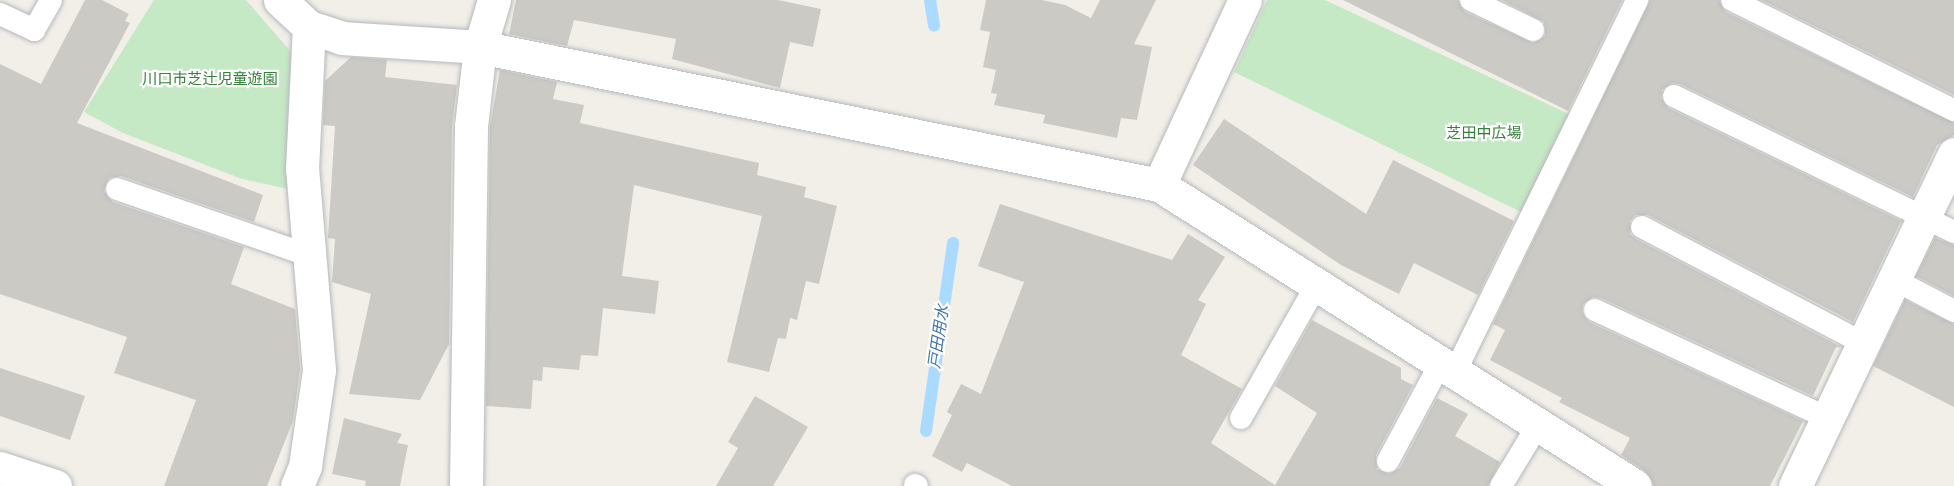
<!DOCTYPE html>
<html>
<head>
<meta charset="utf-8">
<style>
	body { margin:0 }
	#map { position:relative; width:1954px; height:486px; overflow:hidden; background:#f1efe8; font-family:"Roboto Condensed","Noto Sans JP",sans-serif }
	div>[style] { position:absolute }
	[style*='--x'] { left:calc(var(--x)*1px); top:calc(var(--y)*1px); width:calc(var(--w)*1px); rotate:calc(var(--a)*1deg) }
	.green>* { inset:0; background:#c5e8c5 }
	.stream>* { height:12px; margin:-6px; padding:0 6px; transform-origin:6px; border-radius:6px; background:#aadaff }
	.building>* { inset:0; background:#cccac5 }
	.roads { filter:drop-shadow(0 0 2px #b5b8bc) drop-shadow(0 0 2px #b5b8bc) }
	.service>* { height:22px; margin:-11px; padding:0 11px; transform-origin:11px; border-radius:11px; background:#fff }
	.minor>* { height:33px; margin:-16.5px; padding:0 16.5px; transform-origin:16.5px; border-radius:16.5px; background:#fff }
	.tertiary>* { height:33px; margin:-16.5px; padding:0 16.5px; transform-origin:16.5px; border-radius:16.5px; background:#fff }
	span { translate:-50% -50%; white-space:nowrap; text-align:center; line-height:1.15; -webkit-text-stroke:4.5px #fff; paint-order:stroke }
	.park-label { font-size:15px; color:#348238 }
	.water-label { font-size:16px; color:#4174aa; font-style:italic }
</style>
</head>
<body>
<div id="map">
	<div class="green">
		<i style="clip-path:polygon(154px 0,246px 0,292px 53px,293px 190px,242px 179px,123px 133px,84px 112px)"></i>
		<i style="clip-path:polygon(1267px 0,1325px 0,1573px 116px,1523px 213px,1234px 72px)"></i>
	</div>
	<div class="stream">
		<i style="--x:930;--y:0;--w:26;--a:81"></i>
		<i style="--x:926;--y:431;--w:190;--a:-81.8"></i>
	</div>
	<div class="building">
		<i style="clip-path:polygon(85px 0,102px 0,129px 14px,125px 21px,130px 23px,77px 123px,263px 195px,254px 222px,121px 176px,109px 178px,104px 191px,113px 202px,244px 247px,231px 284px,295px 309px,300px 369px,293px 421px,267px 486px,164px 486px,196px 400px,114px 373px,127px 337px,0 294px,0 64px,41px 84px)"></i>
		<i style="clip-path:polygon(516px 0,778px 0,821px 9px,813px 47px,790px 42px,780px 88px,672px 59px,676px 39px,574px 20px,567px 46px,509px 34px)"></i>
		<i style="clip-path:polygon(986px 0,1042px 0,1065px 5px,1091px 18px,1100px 0,1156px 0,1134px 44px,1152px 47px,1137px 120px,1121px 118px,1117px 138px,1043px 123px,1045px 115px,994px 105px,997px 94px,991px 93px,996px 70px,983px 67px,990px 32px,980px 30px)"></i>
		<i style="clip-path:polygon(1343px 0,1458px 0,1465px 12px,1533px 43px,1545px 36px,1544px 22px,1502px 0,1622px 0,1568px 111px)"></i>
		<i style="clip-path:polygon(1650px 0,1719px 0,1726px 12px,1954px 123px,1954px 135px,1937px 145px,1913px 197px,1680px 84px,1672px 83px,1662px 90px,1661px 98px,1668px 108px,1901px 221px,1853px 322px,1648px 215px,1635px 215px,1630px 221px,1630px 234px,1636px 239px,1841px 347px,1836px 347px,1813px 396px,1601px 298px,1593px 297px,1583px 304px,1582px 312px,1589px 322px,1803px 421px,1770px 486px,1654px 486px,1645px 471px,1621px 455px,1630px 438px,1559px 402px,1562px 398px,1490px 360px,1505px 330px,1493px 324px)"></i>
		<i style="clip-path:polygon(1762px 0,1954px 0,1954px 95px)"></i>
		<i style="clip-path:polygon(351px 57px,387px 60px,385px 77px,457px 85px,452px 126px,449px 344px,420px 400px,349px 394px,371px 294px,332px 282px,335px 239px,328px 238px,335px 126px,323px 125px,325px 81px)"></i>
		<i style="clip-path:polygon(500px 70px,557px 82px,553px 99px,584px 105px,580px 123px,759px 163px,757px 175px,806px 187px,804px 197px,837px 206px,819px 284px,806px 281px,797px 320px,790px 318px,786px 339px,778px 338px,769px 372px,727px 362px,762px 216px,634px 185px,622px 276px,659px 281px,655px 314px,603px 308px,598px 356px,581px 355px,579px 370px,543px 367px,542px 381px,533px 380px,531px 409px,486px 406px,490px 127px)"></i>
		<i style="clip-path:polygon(1224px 119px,1366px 214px,1393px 160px,1514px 221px,1478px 295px,1414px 263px,1399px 294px,1341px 265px,1193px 165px)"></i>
		<i style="clip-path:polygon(1000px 204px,1172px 260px,1188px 234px,1225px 257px,1198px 300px,1206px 304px,1181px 355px,1242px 389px,1211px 443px,1275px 485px,1317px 413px,1275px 386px,1312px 320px,1401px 368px,1401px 379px,1413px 385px,1376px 455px,1377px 469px,1389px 474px,1400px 468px,1437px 398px,1468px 414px,1455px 436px,1500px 462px,1488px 486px,1012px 486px,967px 463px,962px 472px,932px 456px,952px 415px,947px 412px,961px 384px,981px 394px,1024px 282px,978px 266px)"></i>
		<i style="clip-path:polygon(1935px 238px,1954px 245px,1954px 296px,1916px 276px)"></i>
		<i style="clip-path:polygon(1905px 300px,1954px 324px,1954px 407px,1873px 366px)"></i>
		<i style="clip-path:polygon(0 368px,85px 396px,70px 440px,0 416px)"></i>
		<i style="clip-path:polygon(755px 396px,808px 427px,773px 486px,716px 486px,738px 448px,728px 442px)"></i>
		<i style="clip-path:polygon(344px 418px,402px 434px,397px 443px,408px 445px,400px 486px,365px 486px,366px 481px,332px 474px)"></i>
	</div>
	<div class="roads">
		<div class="service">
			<i style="--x:1471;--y:0;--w:69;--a:25.8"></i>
			<i style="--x:1732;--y:0;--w:248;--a:26.4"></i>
			<i style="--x:0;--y:14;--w:38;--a:25"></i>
			<i style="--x:34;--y:30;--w:34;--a:-60"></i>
			<i style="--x:1674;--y:96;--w:311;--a:25.9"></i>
			<i style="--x:117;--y:189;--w:202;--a:19.1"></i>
			<i style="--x:1642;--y:227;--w:250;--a:27.7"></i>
			<i style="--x:1893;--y:279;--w:69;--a:27.7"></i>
			<i style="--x:1595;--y:310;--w:255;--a:24.9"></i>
			<i style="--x:1455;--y:372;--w:414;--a:-63.9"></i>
			<i style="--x:1241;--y:418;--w:154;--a:-60.4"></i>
			<i style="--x:1388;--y:461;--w:112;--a:-61.8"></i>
			<i style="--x:915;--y:485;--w:2;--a:27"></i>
			<i style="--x:1501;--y:486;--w:71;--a:-58.8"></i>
		</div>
		<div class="minor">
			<i style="--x:1159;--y:185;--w:204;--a:-65.1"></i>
			<i style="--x:297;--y:486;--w:22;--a:-68"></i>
			<i style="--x:305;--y:466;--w:97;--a:-81.7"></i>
			<i style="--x:319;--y:370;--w:202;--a:-94.8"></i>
			<i style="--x:302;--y:169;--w:142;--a:-87.2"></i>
			<i style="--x:466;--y:486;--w:360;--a:-89.2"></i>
			<i style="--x:471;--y:126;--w:80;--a:-83.5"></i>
			<i style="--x:480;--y:47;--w:49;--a:-73.4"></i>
			<i style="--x:1795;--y:486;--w:368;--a:-64.4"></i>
		</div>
		<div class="tertiary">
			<i style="--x:280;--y:0;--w:40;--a:43"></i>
			<i style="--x:309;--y:27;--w:35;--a:18"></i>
			<i style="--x:342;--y:38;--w:138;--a:3.7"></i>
			<i style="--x:480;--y:47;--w:693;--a:11.49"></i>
			<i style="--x:1159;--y:185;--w:563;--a:32.31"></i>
			<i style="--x:0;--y:468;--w:58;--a:18.1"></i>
		</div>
	</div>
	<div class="park-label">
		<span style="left:210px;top:80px">川口市芝辻児童遊園</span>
		<span style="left:1484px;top:134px">芝田中広場</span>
	</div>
	<div class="water-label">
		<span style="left:939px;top:337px;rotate:-82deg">戸田用水</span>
	</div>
</div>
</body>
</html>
